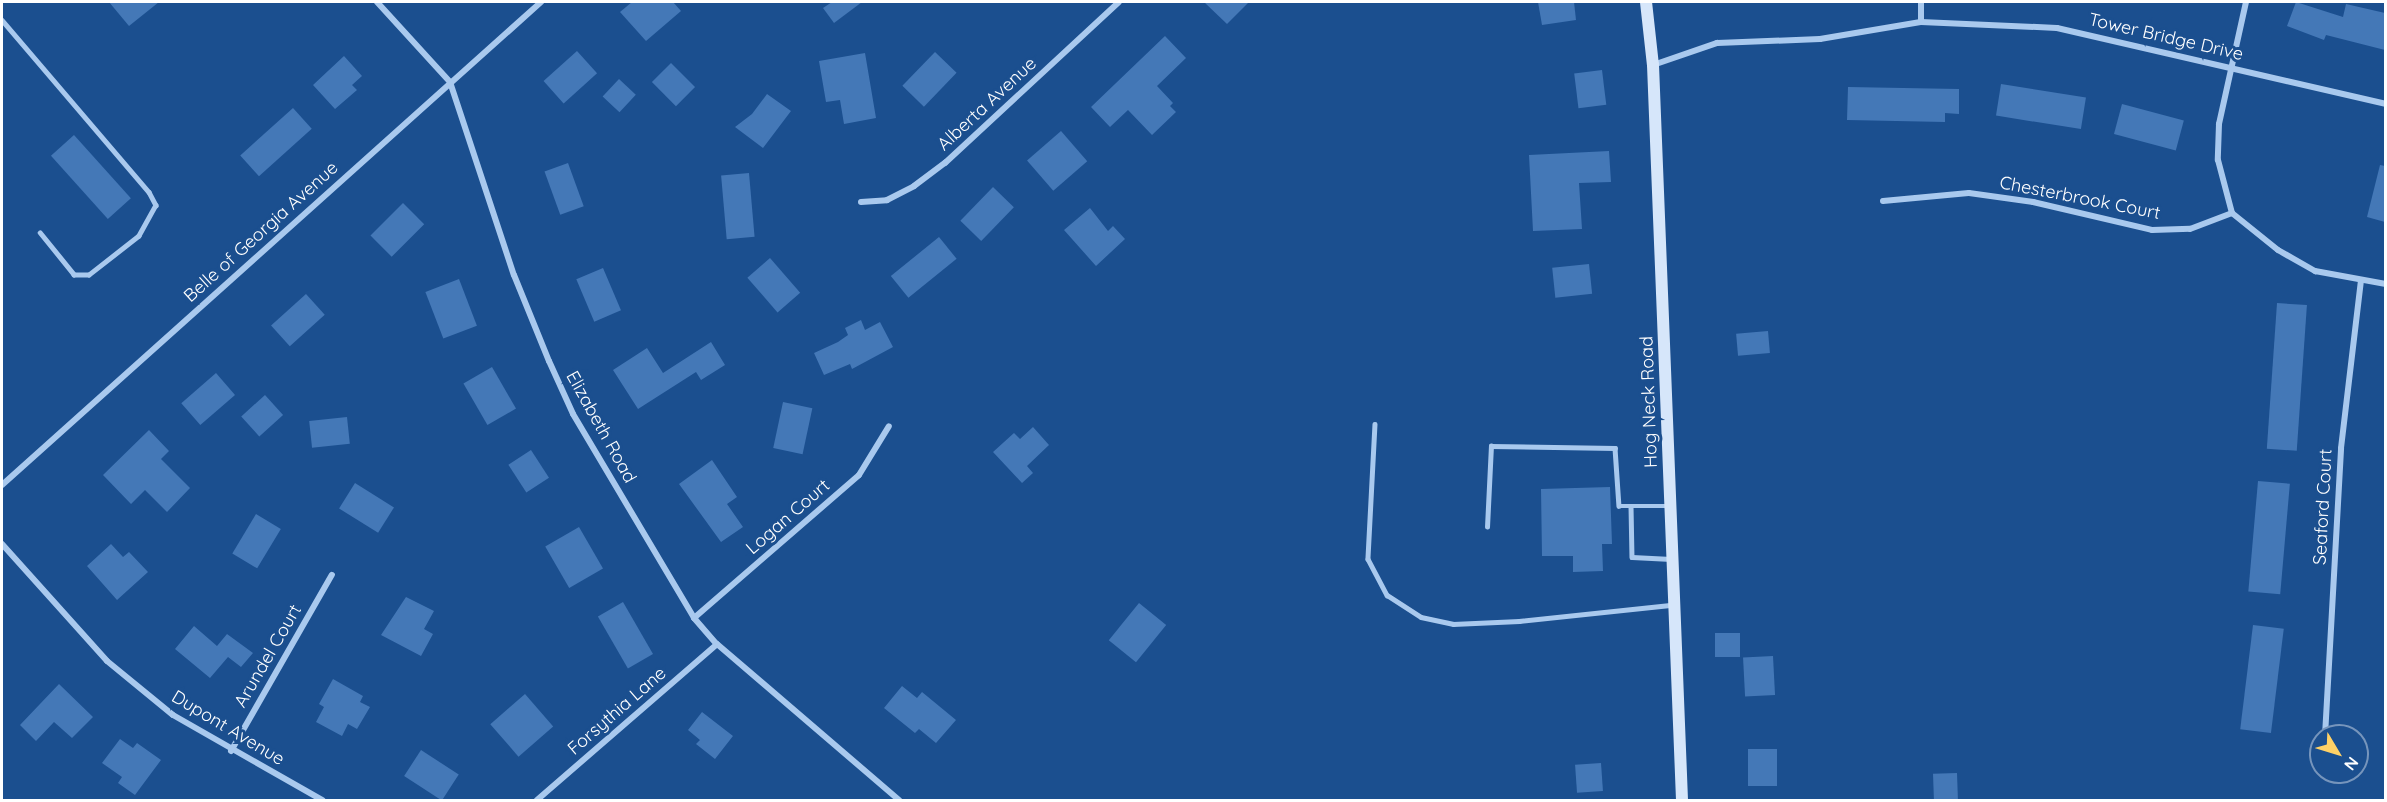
<!DOCTYPE html>
<html>
<head>
<meta charset="utf-8">
<style>
	body { margin:0 }
	#map { position:relative; width:2387px; height:802px; overflow:hidden; background:#1b4f8f; font-family:Quicksand,sans-serif }
	div>[style] { position:absolute }
	[style*='--x'] { left:calc(var(--x)*1px); top:calc(var(--y)*1px); width:calc(var(--w)*1px); rotate:calc(var(--a)*1deg) }
	.building>* { inset:0; background:#4478b7; transform-origin:0 0 }
	.lane>* { height:4.5px; margin:-2.25px; padding:0 2.25px; transform-origin:2.25px; border-radius:2.25px; background:#a9c9ee }
	.street>* { height:6px; margin:-3px; padding:0 3px; transform-origin:3px; border-radius:3px; background:#a9c9ee }
	.secondary>* { height:12px; margin:-6px; padding:0 6px; transform-origin:6px; border-radius:6px; background:#d6e6fa }
	span { translate:-50% -50%; white-space:nowrap; text-align:center; line-height:1.15; -webkit-text-stroke:6px #1b4f8f; paint-order:stroke }
	.street-label { font-size:18px; color:#fff }
	.frame { position:absolute; inset:0; border:3px solid #fff; pointer-events:none }
	.north { position:absolute; left:2309px; top:724px; width:60px; height:60px; box-sizing:border-box; background:#1b4f8f; border:2px solid #7695bc; border-radius:50%; rotate:128deg; font-size:16px; font-weight:700; line-height:24px; text-align:center; color:#fff }
	.north::after { content:''; display:block; margin:auto; width:21px; height:27px; background:#ffd166; clip-path:polygon(50% 0,100% 100%,50% 72%,0 100%) }
</style>
</head>
<body>
<div id="map">
	<div class="building">
		<i style="clip-path:polygon(109px 2px,159px 2px,129px 26px)"></i>
		<i style="clip-path:polygon(632px 2px,673px 2px,681px 11px,646px 41px,620px 12px)"></i>
		<i style="clip-path:polygon(832px 2px,862px 2px,834px 23px,823px 8px)"></i>
		<i style="clip-path:polygon(1204px 2px,1249px 2px,1227px 24px)"></i>
		<i style="clip-path:polygon(1538px 2px,1574px 2px,1576px 20px,1542px 25px)"></i>
		<i style="clip-path:polygon(2296px 2px,2343px 17px,2346px 4px,2385px 13px,2385px 50px,2326px 35px,2324px 40px,2287px 26px)"></i>
		<i style="clip-path:polygon(1165px 36px,1186px 58px,1157px 86px,1173px 103px,1170px 106px,1176px 112px,1152px 135px,1128px 110px,1110px 127px,1091px 107px)"></i>
		<i style="left:577px;top:51px;width:30px;height:45px;rotate:48deg"></i>
		<i style="left:935px;top:52px;width:30px;height:47px;rotate:44deg"></i>
		<i style="clip-path:polygon(865px 53px,876px 118px,844px 124px,840px 100px,826px 102px,819px 61px)"></i>
		<i style="clip-path:polygon(344px 56px,362px 76px,352px 85px,357px 90px,335px 109px,313px 85px)"></i>
		<i style="left:671px;top:63px;width:34px;height:27px;rotate:45deg"></i>
		<i style="left:1602px;top:70px;width:35px;height:28px;rotate:83deg"></i>
		<i style="left:619px;top:79px;width:23px;height:24px;rotate:43deg"></i>
		<i style="left:2001px;top:84px;width:86px;height:32px;rotate:9deg"></i>
		<i style="clip-path:polygon(1848px 87px,1959px 89px,1959px 114px,1945px 113px,1945px 122px,1847px 120px)"></i>
		<i style="clip-path:polygon(767px 94px,791px 111px,763px 148px,735px 127px,752px 114px)"></i>
		<i style="left:2122px;top:104px;width:64px;height:31px;rotate:15deg"></i>
		<i style="left:293px;top:108px;width:28px;height:71px;rotate:48deg"></i>
		<i style="left:1061px;top:131px;width:40px;height:45px;rotate:49deg"></i>
		<i style="left:74px;top:135px;width:85px;height:31px;rotate:48deg"></i>
		<i style="clip-path:polygon(1609px 151px,1611px 182px,1579px 183px,1582px 229px,1533px 231px,1529px 155px)"></i>
		<i style="left:568px;top:163px;width:46px;height:25px;rotate:70deg"></i>
		<i style="clip-path:polygon(2380px 165px,2385px 166px,2385px 222px,2367px 217px)"></i>
		<i style="left:749px;top:173px;width:64px;height:28px;rotate:85deg"></i>
		<i style="left:993px;top:187px;width:29px;height:47px;rotate:44deg"></i>
		<i style="left:403px;top:203px;width:30px;height:46px;rotate:45deg"></i>
		<i style="clip-path:polygon(1090px 208px,1108px 231px,1113px 226px,1125px 239px,1096px 266px,1064px 230px)"></i>
		<i style="left:939px;top:237px;width:28px;height:62px;rotate:51deg"></i>
		<i style="left:770px;top:258px;width:46px;height:30px;rotate:49deg"></i>
		<i style="left:1589px;top:264px;width:30px;height:37px;rotate:84deg"></i>
		<i style="left:603px;top:268px;width:46px;height:29px;rotate:67deg"></i>
		<i style="left:459px;top:279px;width:50px;height:36px;rotate:69deg"></i>
		<i style="left:306px;top:294px;width:28px;height:47px;rotate:48deg"></i>
		<i style="left:2277px;top:303px;width:30px;height:146px;rotate:4deg"></i>
		<i style="clip-path:polygon(861px 320px,865px 330px,880px 322px,893px 347px,852px 369px,850px 364px,824px 375px,814px 353px,838px 342px,848px 335px,845px 328px)"></i>
		<i style="left:1768px;top:331px;width:22px;height:32px;rotate:85deg"></i>
		<i style="clip-path:polygon(711px 342px,725px 365px,701px 380px,696px 372px,638px 409px,613px 370px,647px 348px,663px 373px)"></i>
		<i style="left:492px;top:367px;width:48px;height:33px;rotate:60deg"></i>
		<i style="left:216px;top:373px;width:29px;height:46px;rotate:49deg"></i>
		<i style="left:265px;top:395px;width:27px;height:32px;rotate:48deg"></i>
		<i style="left:783px;top:402px;width:30px;height:47px;rotate:12deg"></i>
		<i style="left:347px;top:417px;width:27px;height:38px;rotate:84deg"></i>
		<i style="clip-path:polygon(1033px 427px,1049px 445px,1027px 466px,1033px 473px,1022px 483px,993px 452px,1014px 433px,1020px 439px)"></i>
		<i style="clip-path:polygon(149px 430px,169px 451px,161px 459px,190px 488px,167px 512px,145px 490px,131px 504px,103px 475px)"></i>
		<i style="left:531px;top:450px;width:33px;height:27px;rotate:57deg"></i>
		<i style="clip-path:polygon(712px 460px,737px 497px,727px 504px,743px 527px,721px 542px,679px 484px)"></i>
		<i style="left:2258px;top:481px;width:32px;height:111px;rotate:5deg"></i>
		<i style="left:355px;top:483px;width:46px;height:30px;rotate:32deg"></i>
		<i style="clip-path:polygon(1610px 487px,1612px 544px,1602px 544px,1603px 571px,1573px 572px,1573px 556px,1542px 556px,1541px 489px)"></i>
		<i style="left:256px;top:514px;width:29px;height:46px;rotate:31deg"></i>
		<i style="left:579px;top:527px;width:48px;height:39px;rotate:60deg"></i>
		<i style="clip-path:polygon(111px 544px,123px 557px,129px 552px,148px 572px,117px 600px,87px 566px)"></i>
		<i style="clip-path:polygon(406px 597px,434px 611px,424px 629px,433px 634px,421px 656px,381px 635px)"></i>
		<i style="left:623px;top:602px;width:60px;height:29px;rotate:60deg"></i>
		<i style="left:1139px;top:603px;width:35px;height:48px;rotate:39deg"></i>
		<i style="left:2253px;top:625px;width:31px;height:105px;rotate:7deg"></i>
		<i style="clip-path:polygon(194px 626px,217px 646px,227px 634px,253px 653px,241px 667px,228px 657px,210px 678px,175px 649px)"></i>
		<i style="left:1715px;top:633px;width:25px;height:24px"></i>
		<i style="left:1773px;top:656px;width:39px;height:30px;rotate:87deg"></i>
		<i style="clip-path:polygon(333px 679px,363px 696px,360px 702px,370px 707px,357px 729px,348px 724px,342px 736px,316px 722px,324px 707px,319px 704px)"></i>
		<i style="clip-path:polygon(59px 684px,93px 717px,72px 738px,54px 722px,36px 741px,20px 725px)"></i>
		<i style="clip-path:polygon(902px 686px,917px 698px,922px 692px,956px 720px,936px 743px,919px 729px,915px 733px,884px 708px)"></i>
		<i style="left:525px;top:694px;width:43px;height:46px;rotate:49deg"></i>
		<i style="clip-path:polygon(702px 712px,733px 736px,715px 759px,696px 744px,700px 740px,688px 730px)"></i>
		<i style="clip-path:polygon(120px 739px,133px 748px,137px 743px,161px 760px,135px 795px,118px 783px,122px 777px,102px 763px)"></i>
		<i style="left:1748px;top:749px;width:29px;height:37px"></i>
		<i style="left:421px;top:750px;width:45px;height:31px;rotate:33deg"></i>
		<i style="left:1601px;top:763px;width:28px;height:26px;rotate:86deg"></i>
		<i style="left:1957px;top:773px;width:28px;height:24px;rotate:88deg"></i>
	</div>
	<div class="lane">
		<i style="--x:2;--y:20;--w:226;--a:49.5"></i>
		<i style="--x:149;--y:192;--w:15;--a:62"></i>
		<i style="--x:156;--y:205;--w:35;--a:119"></i>
		<i style="--x:139;--y:236;--w:63;--a:142"></i>
		<i style="--x:89;--y:275;--w:15;--a:180"></i>
		<i style="--x:74;--y:275;--w:54;--a:-129"></i>
		<i style="--x:1375;--y:424;--w:135;--a:93"></i>
		<i style="--x:1368;--y:559;--w:41;--a:62.2"></i>
		<i style="--x:1387;--y:595;--w:40;--a:32.9"></i>
		<i style="--x:1421;--y:617;--w:33;--a:12"></i>
		<i style="--x:1453;--y:624;--w:66;--a:-2.6"></i>
		<i style="--x:1519;--y:621;--w:154;--a:-6"></i>
		<i style="--x:1631;--y:506;--w:51;--a:88.9"></i>
		<i style="--x:1632;--y:557;--w:39;--a:3"></i>
		<i style="--x:1487;--y:527;--w:81;--a:-87.2"></i>
		<i style="--x:1491;--y:446;--w:124;--a:0.9"></i>
		<i style="--x:1615;--y:448;--w:58;--a:86.1"></i>
		<i style="--x:1619;--y:506;--w:50;--a:0"></i>
	</div>
	<div class="street">
		<i style="--x:377;--y:2;--w:108;--a:47.6"></i>
		<i style="--x:450;--y:82;--w:203;--a:71.7"></i>
		<i style="--x:514;--y:275;--w:93;--a:67.9"></i>
		<i style="--x:549;--y:361;--w:58;--a:65.6"></i>
		<i style="--x:573;--y:414;--w:237;--a:59.3"></i>
		<i style="--x:694;--y:618;--w:35;--a:49"></i>
		<i style="--x:717;--y:644;--w:240;--a:40.6"></i>
		<i style="--x:1921;--y:2;--w:20;--a:90"></i>
		<i style="--x:2246;--y:2;--w:125;--a:102.5"></i>
		<i style="--x:2219;--y:124;--w:36;--a:92"></i>
		<i style="--x:2218;--y:160;--w:55;--a:75.2"></i>
		<i style="--x:2232;--y:213;--w:59;--a:38.8"></i>
		<i style="--x:2278;--y:250;--w:43;--a:29.6"></i>
		<i style="--x:2315;--y:271;--w:72;--a:10.4"></i>
		<i style="--x:1653;--y:65;--w:68;--a:-19"></i>
		<i style="--x:1717;--y:43;--w:103;--a:-2.2"></i>
		<i style="--x:1820;--y:39;--w:102;--a:-9.6"></i>
		<i style="--x:1921;--y:22;--w:136;--a:2.5"></i>
		<i style="--x:2057;--y:28;--w:338;--a:13"></i>
		<i style="--x:1883;--y:201;--w:86;--a:-5.3"></i>
		<i style="--x:1969;--y:193;--w:65;--a:8"></i>
		<i style="--x:2033;--y:202;--w:122;--a:13.2"></i>
		<i style="--x:2152;--y:230;--w:38;--a:-2"></i>
		<i style="--x:2190;--y:229;--w:45;--a:-20.9"></i>
		<i style="--x:861;--y:202;--w:26;--a:-4"></i>
		<i style="--x:887;--y:200;--w:30;--a:-27"></i>
		<i style="--x:914;--y:186;--w:39;--a:-37"></i>
		<i style="--x:945;--y:163;--w:237;--a:-42.8"></i>
		<i style="--x:2;--y:485;--w:724;--a:-41.86"></i>
		<i style="--x:2;--y:544;--w:157;--a:48.1"></i>
		<i style="--x:107;--y:661;--w:85;--a:39.3"></i>
		<i style="--x:173;--y:715;--w:172;--a:29.7"></i>
		<i style="--x:694;--y:618;--w:218;--a:-40.9"></i>
		<i style="--x:859;--y:475;--w:57;--a:-58.5"></i>
		<i style="--x:2325;--y:736;--w:288;--a:-86.8"></i>
		<i style="--x:2341;--y:448;--w:168;--a:-83.2"></i>
		<i style="--x:231;--y:751;--w:203;--a:-60.2"></i>
		<i style="--x:537;--y:800;--w:238;--a:-40.9"></i>
	</div>
	<div class="secondary">
		<i style="--x:1646;--y:2;--w:63;--a:83.7"></i>
		<i style="--x:1653;--y:65;--w:736;--a:87.74"></i>
	</div>
	<div class="street-label">
		<span style="left:2166px;top:37px;rotate:13deg">Tower Bridge Drive</span>
		<span style="left:987px;top:104px;rotate:-43deg">Alberta Avenue</span>
		<span style="left:2080px;top:198px;rotate:11deg">Chesterbrook Court</span>
		<span style="left:261px;top:232px;rotate:-42deg">Belle of Georgia Avenue</span>
		<span style="left:1649px;top:402px;rotate:-92deg">Hog Neck Road</span>
		<span style="left:601px;top:427px;rotate:61deg">Elizabeth Road</span>
		<span style="left:2323px;top:507px;rotate:-87deg">Seaford Court</span>
		<span style="left:788px;top:517px;rotate:-41deg">Logan Court</span>
		<span style="left:268px;top:656px;rotate:-60deg">Arundel Court</span>
		<span style="left:617px;top:711px;rotate:-41deg">Forsythia Lane</span>
		<span style="left:228px;top:728px;rotate:31deg">Dupont Avenue</span>
	</div>
	<div class="frame"></div>
	<div class="north">N</div>
</div>
</body>
</html>
